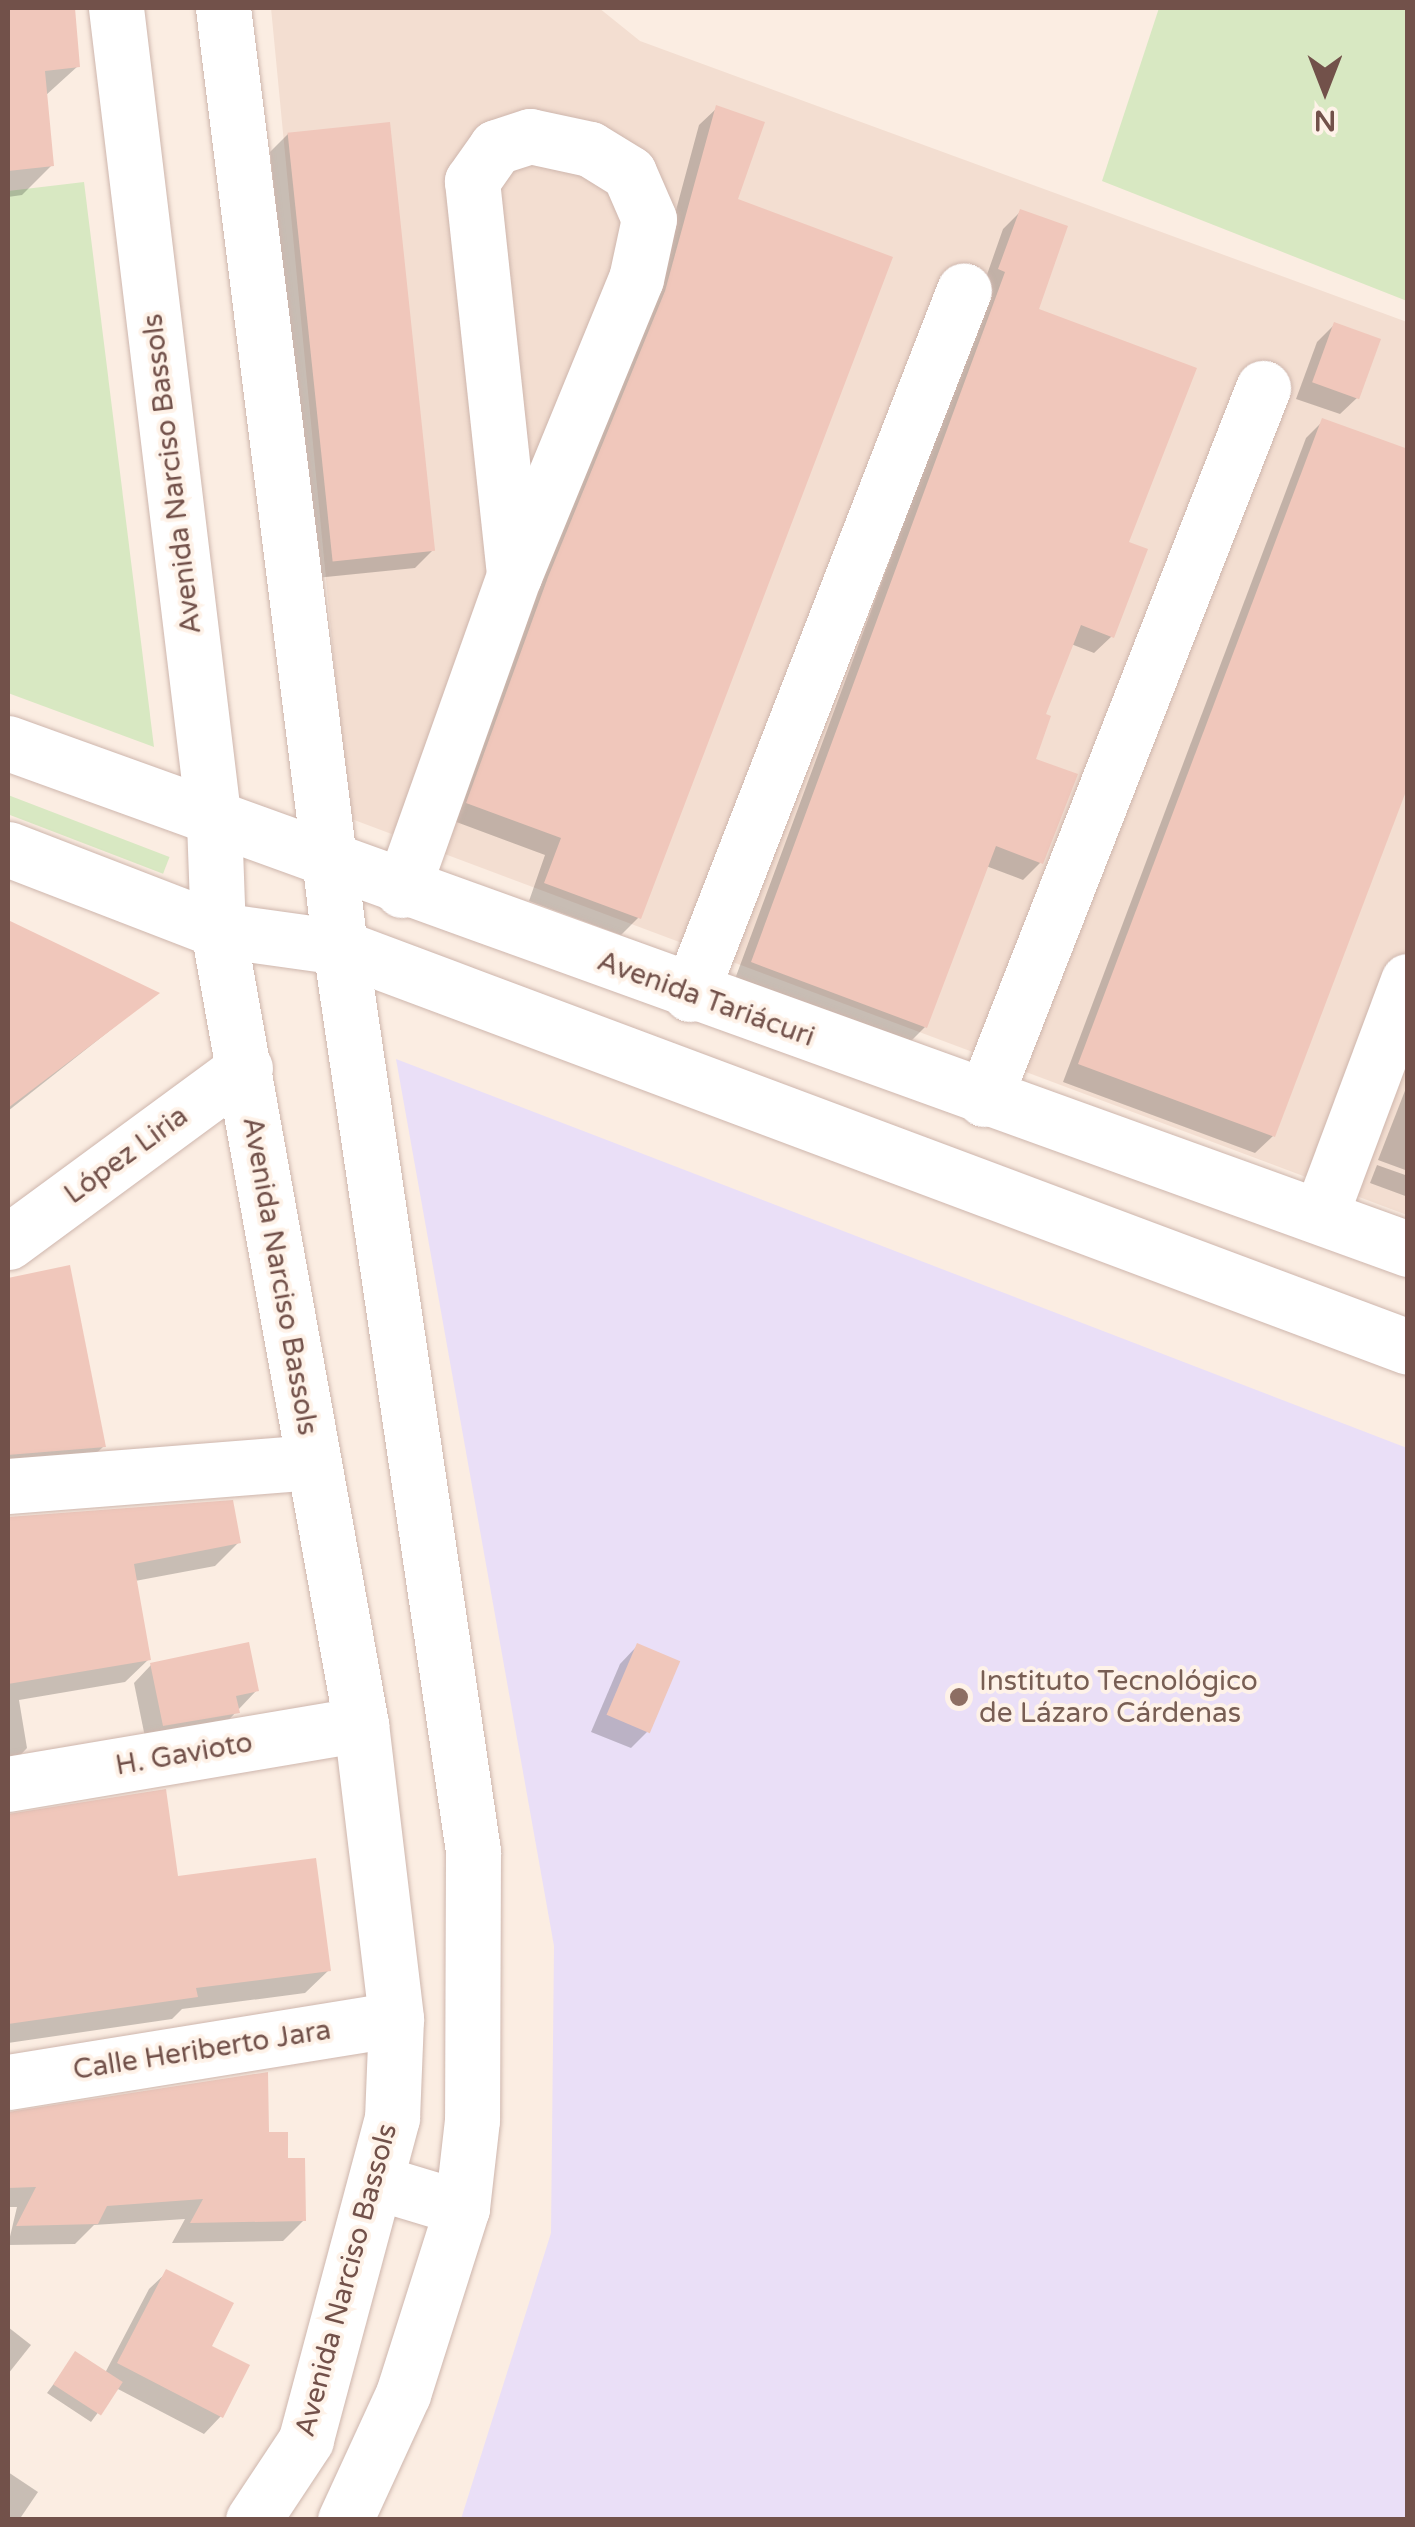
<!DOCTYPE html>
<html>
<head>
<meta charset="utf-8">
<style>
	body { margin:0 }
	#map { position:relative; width:1415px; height:2527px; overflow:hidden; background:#fbede2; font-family:"Varela Round",sans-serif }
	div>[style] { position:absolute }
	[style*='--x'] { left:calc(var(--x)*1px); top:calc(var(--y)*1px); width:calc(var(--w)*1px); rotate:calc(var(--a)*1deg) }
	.residential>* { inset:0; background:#f3ded1 }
	.education>* { inset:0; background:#eadff7 }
	.green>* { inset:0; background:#d8e8c2; transform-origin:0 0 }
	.shadow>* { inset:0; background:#0003 }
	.building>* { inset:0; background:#f0c7bb; transform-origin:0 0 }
	.roads { filter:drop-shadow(0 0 2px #ceb6ad) drop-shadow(0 0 2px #ceb6ad) }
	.minor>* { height:55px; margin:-27.5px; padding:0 27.5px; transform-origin:27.5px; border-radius:27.5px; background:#fff }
	.dots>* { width:28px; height:28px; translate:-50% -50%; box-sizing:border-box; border:5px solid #fef2e8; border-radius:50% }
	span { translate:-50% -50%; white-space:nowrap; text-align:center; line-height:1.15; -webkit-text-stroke:8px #fef2e8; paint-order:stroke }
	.street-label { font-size:28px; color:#72514a }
	.education-label { font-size:28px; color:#785e54 }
	.left { translate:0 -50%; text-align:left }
	.frame { position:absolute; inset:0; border:10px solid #72514a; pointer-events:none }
	.north { position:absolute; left:1275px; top:40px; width:100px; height:100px; -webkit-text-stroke:8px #fef2e8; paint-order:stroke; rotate:180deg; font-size:28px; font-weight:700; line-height:40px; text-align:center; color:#72514a }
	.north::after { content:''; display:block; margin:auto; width:35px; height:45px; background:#72514a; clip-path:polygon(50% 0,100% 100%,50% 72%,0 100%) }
</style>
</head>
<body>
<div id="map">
	<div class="residential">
		<i style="clip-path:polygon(271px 8px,599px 8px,640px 41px,1407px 322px,1407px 1215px,349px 818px)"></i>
	</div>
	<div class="education">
		<i style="clip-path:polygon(396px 1059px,1407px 1448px,1407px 2519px,461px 2519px,551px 2233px,554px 1946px)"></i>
	</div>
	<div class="green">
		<i style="clip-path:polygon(1159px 8px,1407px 8px,1407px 301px,1102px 181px)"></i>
		<i style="clip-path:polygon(84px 182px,154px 747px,8px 693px,8px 191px)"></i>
		<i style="left:8px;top:795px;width:173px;height:18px;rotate:21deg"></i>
	</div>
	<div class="shadow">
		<i style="clip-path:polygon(8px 8px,72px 8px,78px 66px,45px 96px,51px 166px,22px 195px,8px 197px)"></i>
		<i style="clip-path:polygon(717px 108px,734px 200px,639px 917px,621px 935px,529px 901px,545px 855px,451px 820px,531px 596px,649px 310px,699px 125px)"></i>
		<i style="clip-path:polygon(288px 134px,433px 550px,415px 568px,316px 578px,270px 152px)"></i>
		<i style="clip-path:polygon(1020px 212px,1036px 310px,1126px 543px,1112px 636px,1094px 653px,1071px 644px,1043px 715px,1033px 761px,1040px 863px,1023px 880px,986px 866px,925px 1027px,908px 1044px,735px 979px,990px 289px,983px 286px,1003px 229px)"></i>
		<i style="clip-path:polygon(1334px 325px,1358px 397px,1340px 414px,1296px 399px,1317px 342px)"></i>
		<i style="clip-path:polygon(1323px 421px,1273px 1136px,1255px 1153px,1063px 1082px,1306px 438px)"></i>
		<i style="clip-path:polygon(8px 923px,156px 994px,8px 1111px)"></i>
		<i style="clip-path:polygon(1408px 1083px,1408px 1171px,1378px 1160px)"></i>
		<i style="clip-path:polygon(1377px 1165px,1408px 1176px,1408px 1197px,1370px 1183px)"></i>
		<i style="clip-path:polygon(8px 1277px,104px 1446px,80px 1469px,8px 1477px)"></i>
		<i style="clip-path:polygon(8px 1519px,239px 1542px,215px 1566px,135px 1581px,149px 1659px,125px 1682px,19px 1700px,27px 1748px,8px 1768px)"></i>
		<i style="clip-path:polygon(637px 1646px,648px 1731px,631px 1748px,591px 1732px,620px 1664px)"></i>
		<i style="clip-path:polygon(151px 1665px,257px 1690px,220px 1729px,146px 1742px,134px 1683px)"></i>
		<i style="clip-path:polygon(8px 1817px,176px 1879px,329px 1970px,305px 1993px,182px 2009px,172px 2019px,8px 2043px)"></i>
		<i style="clip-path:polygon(8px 2115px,267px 2134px,286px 2161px,304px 2220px,283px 2241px,172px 2243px,185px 2219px,94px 2225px,75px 2244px,8px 2245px,17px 2207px,8px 2207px)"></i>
		<i style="clip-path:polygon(167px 2272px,209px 2347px,221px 2416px,204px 2434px,116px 2388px,91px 2422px,47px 2393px,76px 2354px,105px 2373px,149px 2289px)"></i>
		<i style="clip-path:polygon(8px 2327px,31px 2345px,8px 2374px)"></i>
		<i style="clip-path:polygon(8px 2472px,38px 2492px,19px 2520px,8px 2520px)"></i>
	</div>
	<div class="building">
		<i style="clip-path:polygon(8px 8px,75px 8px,80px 67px,45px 71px,54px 166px,8px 171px)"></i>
		<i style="clip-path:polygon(716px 105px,765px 122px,738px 199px,893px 257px,641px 919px,544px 883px,561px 838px,466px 803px,548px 577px,665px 291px)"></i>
		<i style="left:390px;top:122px;width:431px;height:103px;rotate:84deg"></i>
		<i style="clip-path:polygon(1020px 209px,1068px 226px,1039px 309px,1197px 368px,1129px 542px,1148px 549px,1114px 638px,1081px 625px,1046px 714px,1051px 716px,1036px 759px,1078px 774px,1043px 864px,996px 846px,927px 1028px,751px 962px,1005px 272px,998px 269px)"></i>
		<i style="left:1334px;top:322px;width:50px;height:64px;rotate:20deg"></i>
		<i style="clip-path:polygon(1322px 418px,1408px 449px,1408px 786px,1275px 1137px,1078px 1064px)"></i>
		<i style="clip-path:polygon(8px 920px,160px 993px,8px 1108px)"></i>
		<i style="clip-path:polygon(70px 1265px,106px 1447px,8px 1455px,8px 1278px)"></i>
		<i style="clip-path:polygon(233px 1500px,241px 1543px,134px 1564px,151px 1660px,8px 1684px,8px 1517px)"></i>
		<i style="clip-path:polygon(249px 1642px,259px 1691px,236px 1696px,240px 1713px,163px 1726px,150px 1663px)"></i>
		<i style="left:637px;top:1643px;width:47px;height:78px;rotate:23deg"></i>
		<i style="clip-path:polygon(166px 1789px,178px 1876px,316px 1858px,331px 1971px,196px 1988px,198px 1997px,8px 2024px,8px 1814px)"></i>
		<i style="clip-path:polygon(268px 2072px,269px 2132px,288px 2132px,288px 2158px,305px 2158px,306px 2221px,190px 2223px,203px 2199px,107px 2206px,98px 2224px,16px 2226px,36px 2187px,8px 2188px,8px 2112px)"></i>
		<i style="clip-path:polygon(166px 2269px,234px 2303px,212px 2346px,250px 2365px,223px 2418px,117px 2363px)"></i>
		<i style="left:75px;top:2351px;width:57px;height:40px;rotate:33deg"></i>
	</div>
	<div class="roads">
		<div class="minor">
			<i style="--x:116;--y:8;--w:820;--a:83.14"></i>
			<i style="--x:214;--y:822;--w:108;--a:87.9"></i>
			<i style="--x:218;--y:930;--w:807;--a:79.79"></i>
			<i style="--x:361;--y:1724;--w:297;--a:83.2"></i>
			<i style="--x:396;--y:2019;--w:99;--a:92.3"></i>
			<i style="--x:392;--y:2118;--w:333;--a:105"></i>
			<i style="--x:306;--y:2440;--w:96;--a:123.5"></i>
			<i style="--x:223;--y:8;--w:946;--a:82.9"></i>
			<i style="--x:340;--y:947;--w:914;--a:81.63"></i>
			<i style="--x:473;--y:1851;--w:269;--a:90.2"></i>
			<i style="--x:472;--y:2120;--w:89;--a:96.5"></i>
			<i style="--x:462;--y:2208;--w:195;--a:107.6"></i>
			<i style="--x:403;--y:2394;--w:139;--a:114.7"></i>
			<i style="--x:8;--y:743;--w:1489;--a:19.87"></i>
			<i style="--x:8;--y:849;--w:225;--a:21.1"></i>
			<i style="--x:218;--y:930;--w:123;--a:7.9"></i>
			<i style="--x:340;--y:947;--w:1140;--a:20.53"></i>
			<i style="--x:402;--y:890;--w:333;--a:-70.4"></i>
			<i style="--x:514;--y:576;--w:321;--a:-67.7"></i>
			<i style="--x:636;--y:279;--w:61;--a:-77.8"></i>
			<i style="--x:649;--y:219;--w:50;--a:-113.5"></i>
			<i style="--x:629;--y:173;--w:46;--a:-148.4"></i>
			<i style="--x:590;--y:149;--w:61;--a:-167.8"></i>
			<i style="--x:530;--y:136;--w:36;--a:162"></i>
			<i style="--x:496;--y:147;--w:42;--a:125.2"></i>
			<i style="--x:472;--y:181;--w:397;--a:83.9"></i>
			<i style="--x:690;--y:994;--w:755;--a:-68.73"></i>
			<i style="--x:984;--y:1099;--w:764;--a:-68.57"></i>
			<i style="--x:1320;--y:1216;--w:251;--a:-69.5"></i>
			<i style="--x:8;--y:1242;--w:294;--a:-36.3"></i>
			<i style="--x:8;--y:1486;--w:304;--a:-4.5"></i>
			<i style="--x:8;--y:1784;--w:358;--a:-9.6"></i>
			<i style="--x:8;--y:2082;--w:393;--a:-9.2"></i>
			<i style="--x:376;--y:2182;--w:90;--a:16.8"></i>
		</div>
	</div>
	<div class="dots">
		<i style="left:959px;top:1697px;background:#8d6e63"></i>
	</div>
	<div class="street-label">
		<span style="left:172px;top:474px;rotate:-97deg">Avenida Narciso Bassols</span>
		<span style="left:706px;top:999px;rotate:20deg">Avenida Tariácuri</span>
		<span style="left:126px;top:1155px;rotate:-36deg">López Liria</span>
		<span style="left:280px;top:1276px;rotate:80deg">Avenida Narciso Bassols</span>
		<span style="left:184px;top:1754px;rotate:-10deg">H. Gavioto</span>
		<span style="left:202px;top:2050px;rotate:-9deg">Calle Heriberto Jara</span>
		<span style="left:346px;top:2280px;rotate:-75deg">Avenida Narciso Bassols</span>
	</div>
	<div class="education-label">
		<span class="left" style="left:979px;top:1697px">Instituto Tecnológico<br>de Lázaro Cárdenas</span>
	</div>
	<div class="frame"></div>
	<div class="north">N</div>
</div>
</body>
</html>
